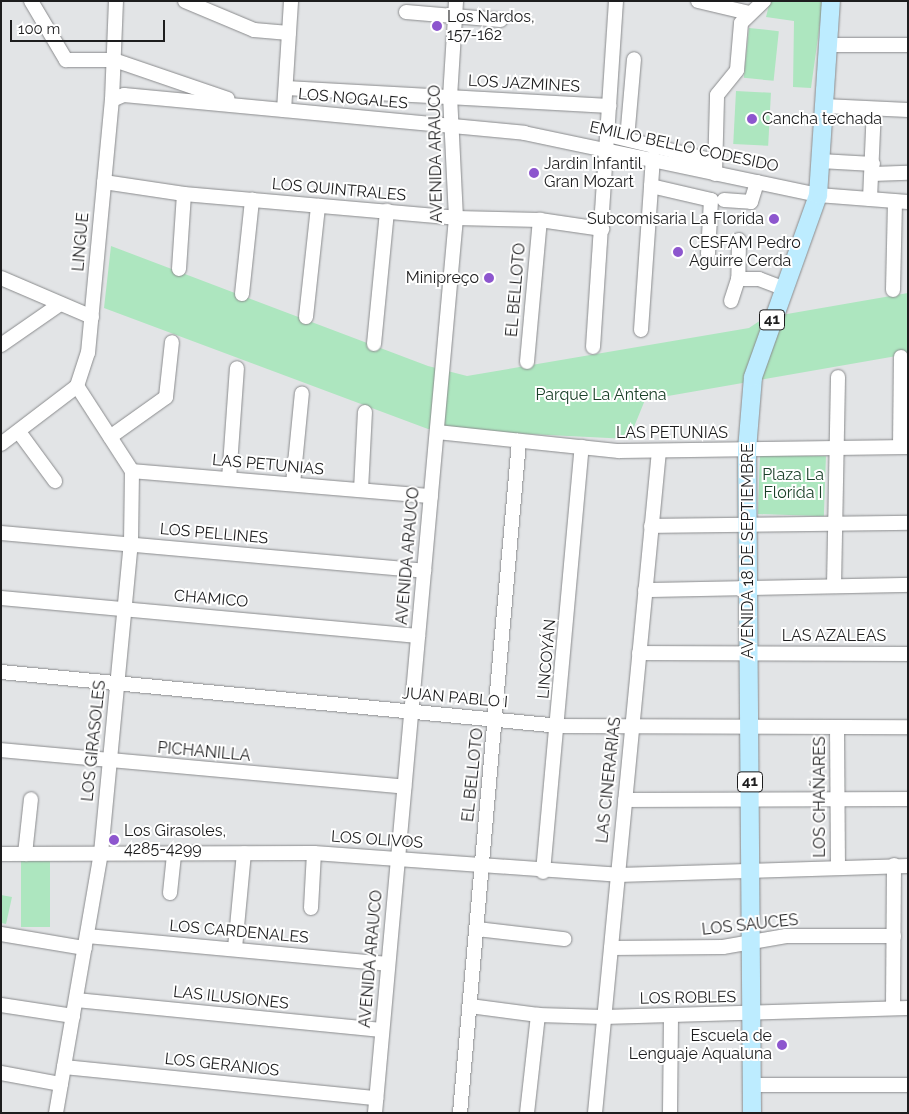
<!DOCTYPE html>
<html>
<head>
<meta charset="utf-8">
<style>
	body { margin:0 }
	#map { position:relative; width:909px; height:1114px; overflow:hidden; background:#e2e4e6; font-family:Raleway,sans-serif }
	div>[style] { position:absolute }
	[style*='--x'] { left:calc(var(--x)*1px); top:calc(var(--y)*1px); width:calc(var(--w)*1px); rotate:calc(var(--a)*1deg) }
	.green>* { inset:0; background:#ade6bf; transform-origin:0 0 }
	.roads { filter:drop-shadow(0 0 1px #8a8b8d) drop-shadow(0 0 1px #8a8b8d) }
	.minor>* { height:14px; margin:-7px; padding:0 7px; transform-origin:7px; border-radius:7px; background:#fff }
	.major>* { height:18px; margin:-9px; padding:0 9px; transform-origin:9px; border-radius:9px; background:#bdecff }
	.dots>* { width:14px; height:14px; translate:-50% -50%; box-sizing:border-box; border:2px solid #fff; border-radius:50% }
	span { translate:-50% -50%; white-space:nowrap; text-align:center; line-height:1.15; -webkit-text-stroke:4px #fff; paint-order:stroke }
	.shield-label span { padding:1px 4px; background:#fff; border:1px solid; border-radius:4px; -webkit-text-stroke-width:0 }
	.shield-label { font-size:15px; color:#1d1d1e; font-weight:700 }
	.poi-label { font-size:16px; color:#1d1d1e }
	.left { translate:0 -50%; text-align:left }
	.right { translate:-100% -50%; text-align:right }
	.street-label { font-size:16px; color:#1d1d1e }
	.park-label { font-size:16px; color:#1b4029 }
	.frame { position:absolute; inset:0; border:2px solid #1d1d1e; pointer-events:none }
	.scale { position:absolute; left:10px; top:20px; width:155px; height:22px; box-sizing:border-box; border:2px solid #1d1d1e; border-top:0; padding-left:6px; font-size:15px; line-height:18px; white-space:nowrap; color:#1d1d1e; -webkit-text-stroke:4px #fff; paint-order:stroke }
</style>
</head>
<body>
<div id="map">
	<div class="green">
		<i style="clip-path:polygon(770px 1px,823px 1px,811px 88px,793px 87px,794px 21px,766px 17px)"></i>
		<i style="left:749px;top:28px;width:30px;height:50px;rotate:6deg"></i>
		<i style="left:736px;top:91px;width:35px;height:53px;rotate:3deg"></i>
		<i style="clip-path:polygon(111px 246px,428px 366px,467px 376px,749px 328px,764px 318px,908px 293px,908px 354px,645px 400px,629px 439px,428px 429px,104px 308px)"></i>
		<i style="left:760px;top:454px;width:66px;height:60px;rotate:2deg"></i>
		<i style="left:21px;top:858px;width:29px;height:69px"></i>
		<i style="clip-path:polygon(1px 895px,12px 897px,6px 924px,1px 923px)"></i>
	</div>
	<div class="roads">
		<div class="minor">
			<i style="--x:31;--y:1;--w:69;--a:59.3"></i>
			<i style="--x:66;--y:60;--w:48;--a:0"></i>
			<i style="--x:114;--y:60;--w:120;--a:18.9"></i>
			<i style="--x:185;--y:1;--w:75;--a:22.8"></i>
			<i style="--x:254;--y:30;--w:35;--a:5"></i>
			<i style="--x:698;--y:1;--w:52;--a:13.2"></i>
			<i style="--x:406;--y:12;--w:95;--a:4.8"></i>
			<i style="--x:828;--y:45;--w:80;--a:0"></i>
			<i style="--x:286;--y:88;--w:324;--a:3.2"></i>
			<i style="--x:112;--y:100;--w:13;--a:-23"></i>
			<i style="--x:124;--y:95;--w:402;--a:5.4"></i>
			<i style="--x:524;--y:133;--w:300;--a:11.9"></i>
			<i style="--x:818;--y:195;--w:90;--a:4.4"></i>
			<i style="--x:824;--y:106;--w:84;--a:2.7"></i>
			<i style="--x:284;--y:110;--w:109;--a:-86.3"></i>
			<i style="--x:608;--y:135;--w:110;--a:13.7"></i>
			<i style="--x:627;--y:139;--w:80;--a:-85"></i>
			<i style="--x:820;--y:161;--w:53;--a:3.2"></i>
			<i style="--x:715;--y:174;--w:79;--a:-88.5"></i>
			<i style="--x:717;--y:95;--w:32;--a:-51"></i>
			<i style="--x:737;--y:70;--w:47;--a:-85.1"></i>
			<i style="--x:741;--y:23;--w:32;--a:-44"></i>
			<i style="--x:872;--y:174;--w:36;--a:-2"></i>
			<i style="--x:104;--y:182;--w:81;--a:8.5"></i>
			<i style="--x:184;--y:194;--w:273;--a:5"></i>
			<i style="--x:456;--y:218;--w:84;--a:1.4"></i>
			<i style="--x:540;--y:220;--w:63;--a:8.3"></i>
			<i style="--x:651;--y:186;--w:28;--a:-86"></i>
			<i style="--x:870;--y:199;--w:90;--a:-87.5"></i>
			<i style="--x:724;--y:200;--w:27;--a:4"></i>
			<i style="--x:751;--y:202;--w:21;--a:-73"></i>
			<i style="--x:739;--y:240;--w:39;--a:91"></i>
			<i style="--x:738;--y:279;--w:21;--a:0"></i>
			<i style="--x:759;--y:279;--w:26;--a:21"></i>
			<i style="--x:179;--y:269;--w:75;--a:-86.2"></i>
			<i style="--x:1;--y:278;--w:99;--a:23.2"></i>
			<i style="--x:893;--y:290;--w:88;--a:-88.7"></i>
			<i style="--x:242;--y:294;--w:95;--a:-83.9"></i>
			<i style="--x:731;--y:301;--w:23;--a:-72"></i>
			<i style="--x:306;--y:317;--w:112;--a:-83.8"></i>
			<i style="--x:641;--y:330;--w:144;--a:-86"></i>
			<i style="--x:651;--y:186;--w:62;--a:13.1"></i>
			<i style="--x:711;--y:200;--w:54;--a:93.2"></i>
			<i style="--x:374;--y:344;--w:134;--a:-84.4"></i>
			<i style="--x:1;--y:345;--w:72;--a:-34.8"></i>
			<i style="--x:593;--y:347;--w:347;--a:-86.2"></i>
			<i style="--x:527;--y:362;--w:143;--a:-84.8"></i>
			<i style="--x:19;--y:432;--w:61;--a:53.7"></i>
			<i style="--x:437;--y:432;--w:183;--a:6"></i>
			<i style="--x:619;--y:451;--w:289;--a:-0.8"></i>
			<i style="--x:110;--y:437;--w:69;--a:-35.5"></i>
			<i style="--x:166;--y:397;--w:55;--a:-83.8"></i>
			<i style="--x:1;--y:444;--w:96;--a:-37.3"></i>
			<i style="--x:77;--y:386;--w:35;--a:-72"></i>
			<i style="--x:88;--y:353;--w:254;--a:-84.6"></i>
			<i style="--x:112;--y:100;--w:99;--a:-87.7"></i>
			<i style="--x:900;--y:447;--w:90;--a:-89.4"></i>
			<i style="--x:132;--y:471;--w:300;--a:4.8"></i>
			<i style="--x:229;--y:479;--w:111;--a:-85.9"></i>
			<i style="--x:293;--y:484;--w:91;--a:-84.4"></i>
			<i style="--x:361;--y:490;--w:78;--a:-87.1"></i>
			<i style="--x:651;--y:526;--w:257;--a:-0.7"></i>
			<i style="--x:1;--y:533;--w:425;--a:5.1"></i>
			<i style="--x:834;--y:586;--w:209;--a:-88.9"></i>
			<i style="--x:645;--y:590;--w:263;--a:-1.1"></i>
			<i style="--x:1;--y:598;--w:419;--a:5.2"></i>
			<i style="--x:639;--y:653;--w:269;--a:0.2"></i>
			<i style="--x:1;--y:672;--w:562;--a:5.52"></i>
			<i style="--x:560;--y:726;--w:348;--a:0.2"></i>
			<i style="--x:837;--y:728;--w:138;--a:89.6"></i>
			<i style="--x:1;--y:750;--w:405;--a:5.2"></i>
			<i style="--x:625;--y:800;--w:283;--a:-0.2"></i>
			<i style="--x:1;--y:854;--w:313;--a:-0.2"></i>
			<i style="--x:314;--y:853;--w:305;--a:4.1"></i>
			<i style="--x:618;--y:875;--w:290;--a:-1.8"></i>
			<i style="--x:25;--y:854;--w:55;--a:-83.8"></i>
			<i style="--x:543;--y:872;--w:427;--a:-84.8"></i>
			<i style="--x:170;--y:893;--w:38;--a:-84"></i>
			<i style="--x:311;--y:908;--w:55;--a:-86.9"></i>
			<i style="--x:477;--y:929;--w:88;--a:6.6"></i>
			<i style="--x:1;--y:934;--w:85;--a:9.5"></i>
			<i style="--x:87;--y:936;--w:302;--a:5.3"></i>
			<i style="--x:235;--y:948;--w:95;--a:-84.6"></i>
			<i style="--x:611;--y:948;--w:112;--a:-0.5"></i>
			<i style="--x:723;--y:947;--w:64;--a:-9.9"></i>
			<i style="--x:786;--y:936;--w:108;--a:0"></i>
			<i style="--x:76;--y:1000;--w:307;--a:5.6"></i>
			<i style="--x:1;--y:1005;--w:73;--a:8.7"></i>
			<i style="--x:470;--y:1006;--w:69;--a:7.5"></i>
			<i style="--x:538;--y:1015;--w:66;--a:1.7"></i>
			<i style="--x:604;--y:1017;--w:304;--a:-1.7"></i>
			<i style="--x:893;--y:1008;--w:143;--a:-89.6"></i>
			<i style="--x:64;--y:1067;--w:314;--a:5.7"></i>
			<i style="--x:1;--y:1073;--w:61;--a:10.4"></i>
			<i style="--x:752;--y:1085;--w:156;--a:0"></i>
			<i style="--x:56;--y:1113;--w:264;--a:-80.2"></i>
			<i style="--x:101;--y:853;--w:311;--a:-84.5"></i>
			<i style="--x:131;--y:543;--w:72;--a:-89.2"></i>
			<i style="--x:132;--y:471;--w:101;--a:-122.9"></i>
			<i style="--x:375;--y:1113;--w:899;--a:-84.83"></i>
			<i style="--x:456;--y:218;--w:121;--a:-92.8"></i>
			<i style="--x:450;--y:97;--w:96;--a:-86.4"></i>
			<i style="--x:460;--y:1113;--w:675;--a:-84.98"></i>
			<i style="--x:527;--y:1113;--w:99;--a:-83.6"></i>
			<i style="--x:595;--y:1113;--w:665;--a:-84.48"></i>
			<i style="--x:670;--y:1113;--w:96;--a:-89.4"></i>
		</div>
		<div class="major">
			<i style="--x:752;--y:1113;--w:663;--a:-90.43"></i>
			<i style="--x:747;--y:450;--w:73;--a:-85.3"></i>
			<i style="--x:753;--y:377;--w:193;--a:-70.3"></i>
			<i style="--x:818;--y:195;--w:194;--a:-86.2"></i>
		</div>
	</div>
	<div class="dots">
		<i style="left:437px;top:26px;background:#8d56ce"></i>
		<i style="left:752px;top:119px;background:#8d56ce"></i>
		<i style="left:534px;top:173px;background:#8d56ce"></i>
		<i style="left:774px;top:219px;background:#8d56ce"></i>
		<i style="left:678px;top:252px;background:#8d56ce"></i>
		<i style="left:489px;top:278px;background:#8d56ce"></i>
		<i style="left:114px;top:840px;background:#8d56ce"></i>
		<i style="left:782px;top:1045px;background:#8d56ce"></i>
	</div>
	<div class="shield-label">
		<span style="left:772px;top:320px">41</span>
		<span style="left:750px;top:782px">41</span>
	</div>
	<div class="poi-label">
		<span class="left" style="left:447px;top:26px">Los Nardos,<br>157-162</span>
		<span class="left" style="left:762px;top:119px">Cancha techada</span>
		<span class="left" style="left:544px;top:173px">Jardin Infantil<br>Gran Mozart</span>
		<span class="right" style="left:764px;top:219px">Subcomisaria La Florida</span>
		<span class="left" style="left:689px;top:252px">CESFAM Pedro<br>Aguirre Cerda</span>
		<span class="right" style="left:479px;top:278px">Minipreço</span>
		<span class="left" style="left:124px;top:840px">Los Girasoles,<br>4285-4299</span>
		<span class="right" style="left:772px;top:1045px">Escuela de<br>Lenguaje Aqualuna</span>
	</div>
	<div class="street-label">
		<span style="left:524px;top:84px;rotate:3deg">LOS JAZMINES</span>
		<span style="left:353px;top:99px;rotate:5deg">LOS NOGALES</span>
		<span style="left:684px;top:147px;rotate:12deg">EMILIO BELLO CODESIDO</span>
		<span style="left:436px;top:154px;rotate:-91deg">AVENIDA ARAUCO</span>
		<span style="left:339px;top:190px;rotate:5deg">LOS QUINTRALES</span>
		<span style="left:81px;top:242px;rotate:-85deg">LINGUE</span>
		<span style="left:516px;top:290px;rotate:-85deg">EL BELLOTO</span>
		<span style="left:672px;top:433px">LAS PETUNIAS</span>
		<span style="left:268px;top:465px;rotate:5deg">LAS PETUNIAS</span>
		<span style="left:214px;top:534px;rotate:5deg">LOS PELLINES</span>
		<span style="left:748px;top:551px;rotate:-90deg">AVENIDA 18 DE SEPTIEMBRE</span>
		<span style="left:408px;top:556px;rotate:-85deg">AVENIDA ARAUCO</span>
		<span style="left:211px;top:599px;rotate:5deg">CHAMICO</span>
		<span style="left:834px;top:636px">LAS AZALEAS</span>
		<span style="left:547px;top:659px;rotate:-85deg">LINCOYÁN</span>
		<span style="left:455px;top:698px;rotate:5deg">JUAN PABLO I</span>
		<span style="left:94px;top:741px;rotate:-84deg">LOS GIRASOLES</span>
		<span style="left:204px;top:752px;rotate:5deg">PICHANILLA</span>
		<span style="left:473px;top:775px;rotate:-84deg">EL BELLOTO</span>
		<span style="left:609px;top:780px;rotate:-84deg">LAS CINERARIAS</span>
		<span style="left:820px;top:797px;rotate:-90deg">LOS CHAÑARES</span>
		<span style="left:377px;top:840px;rotate:4deg">LOS OLIVOS</span>
		<span style="left:750px;top:925px;rotate:-6deg">LOS SAUCES</span>
		<span style="left:239px;top:932px;rotate:5deg">LOS CARDENALES</span>
		<span style="left:371px;top:959px;rotate:-85deg">AVENIDA ARAUCO</span>
		<span style="left:231px;top:998px;rotate:6deg">LAS ILUSIONES</span>
		<span style="left:688px;top:998px;rotate:-1deg">LOS ROBLES</span>
		<span style="left:222px;top:1065px;rotate:6deg">LOS GERANIOS</span>
	</div>
	<div class="park-label">
		<span style="left:601px;top:395px">Parque La Antena</span>
		<span style="left:793px;top:484px">Plaza La<br>Florida I</span>
	</div>
	<div class="frame"></div>
	<div class="scale">100 m</div>
</div>
</body>
</html>
